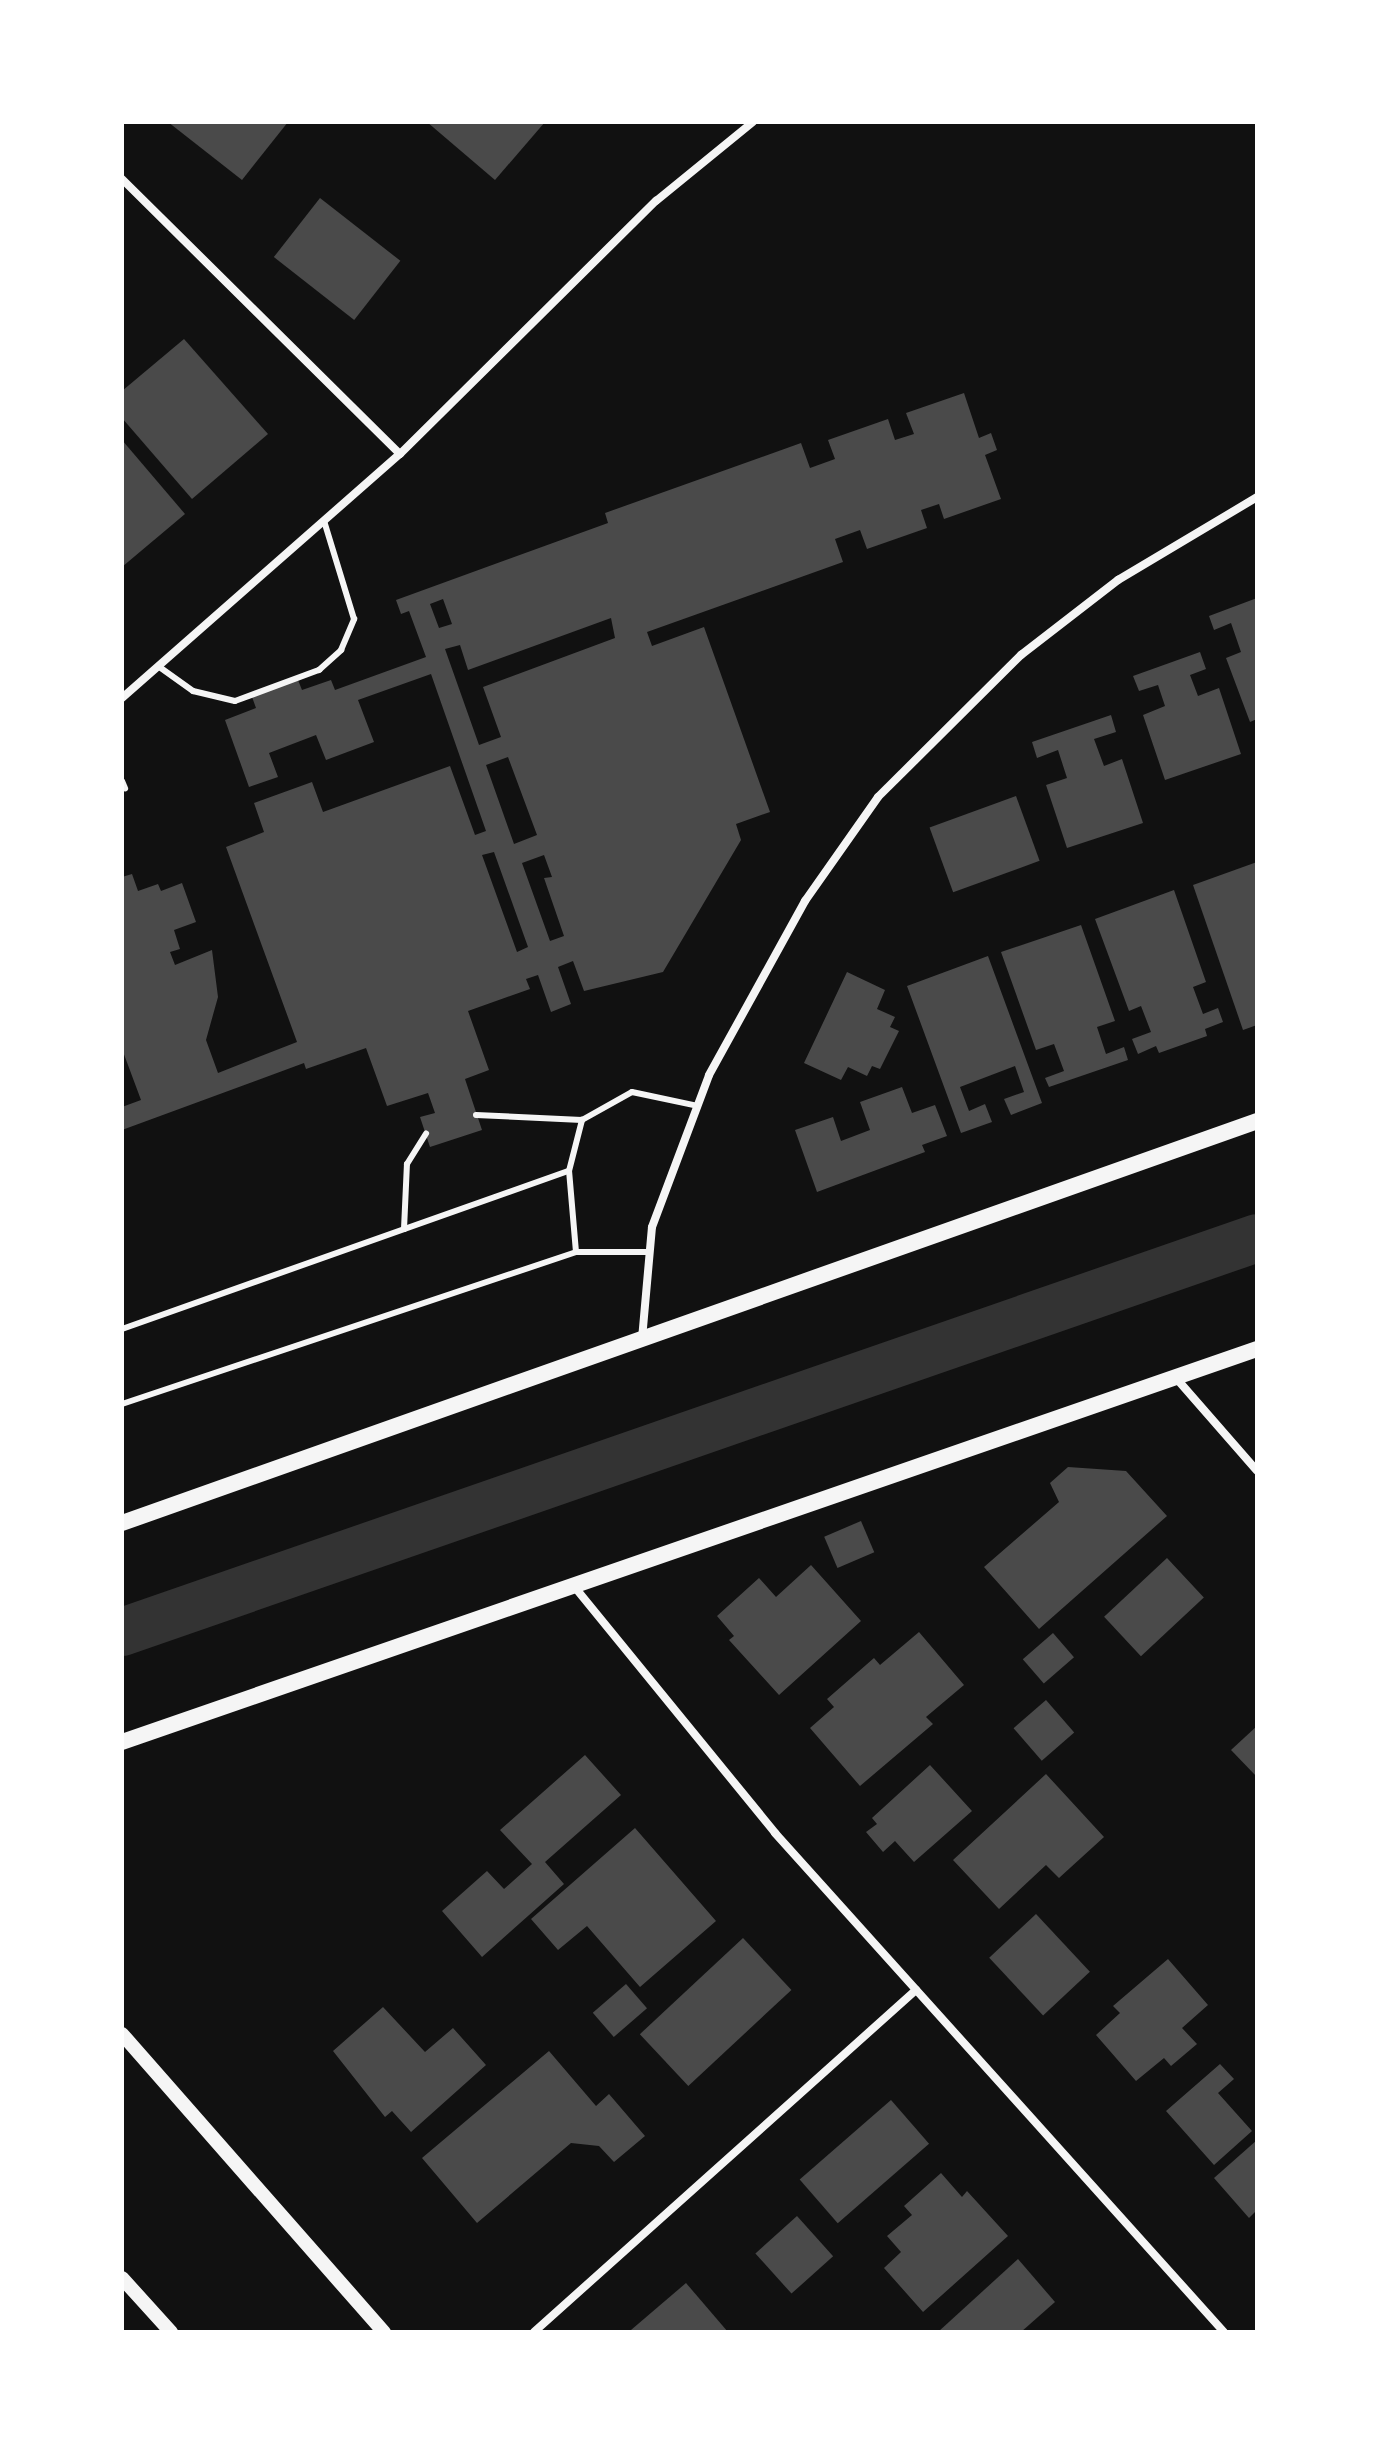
<!DOCTYPE html>
<html>
<head>
<meta charset="utf-8">
<style>
	body { margin:0 }
	#map { position:relative; width:1379px; height:2454px; overflow:hidden; background:#111; font-family:Helvetica,sans-serif }
	div>[style] { position:absolute }
	[style*='--x'] { left:calc(var(--x)*1px); top:calc(var(--y)*1px); width:calc(var(--w)*1px); rotate:calc(var(--a)*1deg) }
	.canal>* { height:48px; margin:-24px; padding:0 24px; transform-origin:24px; border-radius:24px; background:#333 }
	.building>* { inset:0; background:#4a4a4a; transform-origin:0 0 }
	.service>* { height:6px; margin:-3px; padding:0 3px; transform-origin:3px; border-radius:3px; background:#f5f5f5 }
	.minor>* { height:8px; margin:-4px; padding:0 4px; transform-origin:4px; border-radius:4px; background:#f5f5f5 }
	.tertiary>* { height:14px; margin:-7px; padding:0 7px; transform-origin:7px; border-radius:7px; background:#f5f5f5 }
	.secondary>* { height:16px; margin:-8px; padding:0 8px; transform-origin:8px; border-radius:8px; background:#f5f5f5 }
	span { translate:-50% -50%; white-space:nowrap; text-align:center; line-height:1.15; -webkit-text-stroke:6px #fff; paint-order:stroke }
	.frame { position:absolute; inset:0; border:124px solid #fff; pointer-events:none }
</style>
</head>
<body>
<div id="map">
	<div class="canal">
		<i style="--x:122;--y:1632;--w:1201;--a:-19.14"></i>
	</div>
	<div class="building">
		<i style="clip-path:polygon(168px 122px,288px 122px,242px 180px)"></i>
		<i style="clip-path:polygon(427px 122px,545px 122px,495px 180px)"></i>
		<i style="left:320px;top:198px;width:102px;height:75px;rotate:38deg"></i>
		<i style="clip-path:polygon(184px 339px,268px 434px,192px 499px,122px 418px,122px 391px)"></i>
		<i style="clip-path:polygon(evenodd,964px 393px,979px 438px,991px 433px,997px 450px,985px 455px,1001px 499px,944px 519px,939px 504px,921px 510px,927px 528px,867px 549px,860px 530px,835px 539px,843px 562px,647px 632px,652px 646px,704px 627px,770px 812px,736px 824px,741px 840px,663px 972px,584px 991px,573px 961px,558px 967px,571px 1004px,551px 1012px,538px 975px,526px 979px,530px 989px,468px 1011px,489px 1070px,465px 1079px,482px 1130px,430px 1147px,420px 1117px,435px 1113px,428px 1093px,387px 1106px,366px 1048px,306px 1069px,304px 1063px,122px 1130px,122px 1107px,141px 1100px,122px 1049px,122px 877px,132px 874px,138px 891px,158px 884px,161px 891px,182px 883px,196px 922px,174px 930px,180px 949px,170px 952px,175px 965px,212px 950px,218px 997px,206px 1040px,218px 1073px,297px 1042px,226px 847px,264px 832px,254px 803px,312px 782px,323px 812px,450px 766px,475px 835px,486px 831px,431px 674px,358px 700px,374px 742px,326px 760px,316px 735px,269px 753px,278px 777px,249px 787px,225px 720px,256px 708px,252px 697px,298px 680px,302px 690px,331px 680px,335px 690px,426px 657px,409px 611px,401px 614px,396px 600px,608px 523px,605px 513px,801px 443px,810px 468px,835px 459px,828px 440px,888px 419px,895px 440px,914px 434px,906px 413px,964px 393px,443px 599px,452px 624px,439px 628px,430px 604px,443px 599px,964px 393px,611px 618px,615px 638px,483px 687px,501px 737px,479px 745px,445px 649px,460px 645px,468px 670px,611px 618px,964px 393px,508px 757px,537px 835px,514px 844px,486px 765px,508px 757px,964px 393px,494px 852px,528px 947px,517px 952px,482px 855px,494px 852px,964px 393px,544px 855px,552px 877px,544px 878px,564px 936px,550px 941px,522px 863px,544px 855px)"></i>
		<i style="clip-path:polygon(122px 440px,185px 514px,122px 567px)"></i>
		<i style="clip-path:polygon(1257px 598px,1257px 719px,1250px 722px,1226px 658px,1241px 652px,1231px 623px,1214px 630px,1209px 616px)"></i>
		<i style="clip-path:polygon(1200px 652px,1206px 669px,1190px 675px,1198px 696px,1219px 688px,1241px 754px,1165px 780px,1143px 715px,1165px 706px,1158px 685px,1139px 691px,1133px 676px)"></i>
		<i style="clip-path:polygon(1111px 715px,1116px 732px,1094px 739px,1104px 766px,1122px 759px,1143px 823px,1067px 848px,1046px 785px,1067px 778px,1058px 750px,1037px 758px,1032px 742px)"></i>
		<i style="left:1016px;top:796px;width:69px;height:92px;rotate:70deg"></i>
		<i style="clip-path:polygon(1257px 862px,1257px 1025px,1243px 1030px,1193px 885px)"></i>
		<i style="clip-path:polygon(1174px 890px,1206px 982px,1193px 987px,1203px 1014px,1218px 1008px,1223px 1022px,1205px 1029px,1207px 1036px,1159px 1053px,1156px 1046px,1138px 1054px,1132px 1039px,1151px 1032px,1141px 1006px,1129px 1011px,1095px 919px)"></i>
		<i style="clip-path:polygon(1081px 925px,1115px 1021px,1097px 1027px,1106px 1054px,1124px 1047px,1128px 1060px,1049px 1087px,1045px 1078px,1064px 1071px,1054px 1044px,1036px 1050px,1001px 952px)"></i>
		<i style="clip-path:polygon(988px 956px,1042px 1103px,1011px 1115px,1004px 1099px,1024px 1092px,1015px 1066px,960px 1087px,969px 1111px,985px 1104px,992px 1122px,961px 1133px,907px 986px)"></i>
		<i style="clip-path:polygon(847px 972px,885px 990px,877px 1009px,895px 1017px,890px 1027px,899px 1031px,880px 1069px,872px 1066px,867px 1076px,848px 1067px,841px 1080px,804px 1063px)"></i>
		<i style="clip-path:polygon(902px 1087px,912px 1113px,935px 1105px,947px 1136px,922px 1145px,925px 1152px,817px 1192px,795px 1130px,833px 1117px,841px 1141px,870px 1130px,860px 1102px)"></i>
		<i style="clip-path:polygon(1068px 1467px,1126px 1471px,1167px 1516px,1039px 1629px,984px 1567px,1059px 1502px,1050px 1483px)"></i>
		<i style="left:861px;top:1521px;width:34px;height:40px;rotate:67deg"></i>
		<i style="left:1167px;top:1558px;width:54px;height:86px;rotate:47deg"></i>
		<i style="clip-path:polygon(811px 1565px,861px 1621px,779px 1695px,729px 1640px,734px 1636px,717px 1616px,759px 1578px,776px 1597px)"></i>
		<i style="clip-path:polygon(919px 1632px,964px 1685px,926px 1717px,933px 1724px,860px 1786px,810px 1728px,834px 1707px,827px 1699px,874px 1658px,880px 1665px)"></i>
		<i style="left:1053px;top:1633px;width:32px;height:40px;rotate:49deg"></i>
		<i style="left:1046px;top:1700px;width:43px;height:43px;rotate:49deg"></i>
		<i style="clip-path:polygon(1257px 1726px,1257px 1777px,1231px 1750px)"></i>
		<i style="clip-path:polygon(585px 1755px,621px 1795px,545px 1862px,564px 1884px,482px 1957px,442px 1911px,487px 1871px,504px 1889px,532px 1864px,500px 1830px)"></i>
		<i style="clip-path:polygon(930px 1765px,972px 1811px,914px 1862px,895px 1841px,883px 1852px,866px 1832px,877px 1824px,872px 1818px)"></i>
		<i style="clip-path:polygon(1046px 1774px,1104px 1837px,1059px 1878px,1046px 1865px,999px 1909px,953px 1860px)"></i>
		<i style="clip-path:polygon(635px 1828px,716px 1921px,640px 1987px,587px 1926px,558px 1950px,531px 1919px)"></i>
		<i style="left:1036px;top:1914px;width:79px;height:64px;rotate:47deg"></i>
		<i style="left:743px;top:1938px;width:71px;height:141px;rotate:47deg"></i>
		<i style="clip-path:polygon(1168px 1959px,1208px 2005px,1182px 2028px,1197px 2044px,1171px 2066px,1164px 2058px,1136px 2081px,1096px 2035px,1120px 2013px,1113px 2006px)"></i>
		<i style="left:626px;top:1984px;width:32px;height:44px;rotate:49deg"></i>
		<i style="clip-path:polygon(383px 2007px,425px 2052px,453px 2028px,486px 2065px,411px 2132px,392px 2111px,385px 2117px,333px 2051px)"></i>
		<i style="clip-path:polygon(549px 2051px,596px 2106px,609px 2094px,645px 2136px,614px 2162px,599px 2146px,571px 2143px,477px 2223px,422px 2158px)"></i>
		<i style="clip-path:polygon(1220px 2064px,1234px 2079px,1218px 2093px,1252px 2131px,1214px 2165px,1166px 2111px)"></i>
		<i style="left:891px;top:2100px;width:58px;height:121px;rotate:49deg"></i>
		<i style="clip-path:polygon(1257px 2140px,1257px 2210px,1249px 2218px,1214px 2178px)"></i>
		<i style="clip-path:polygon(941px 2173px,962px 2197px,967px 2191px,1008px 2236px,923px 2312px,884px 2268px,901px 2252px,887px 2236px,912px 2215px,904px 2206px)"></i>
		<i style="left:797px;top:2216px;width:54px;height:56px;rotate:48deg"></i>
		<i style="clip-path:polygon(1018px 2259px,1055px 2302px,1021px 2332px,938px 2332px)"></i>
		<i style="clip-path:polygon(686px 2283px,728px 2332px,631px 2330px)"></i>
	</div>
	<div class="service">
		<i style="--x:158;--y:666;--w:43;--a:35.5"></i>
		<i style="--x:193;--y:691;--w:43;--a:13.4"></i>
		<i style="--x:235;--y:701;--w:90;--a:-20.3"></i>
		<i style="--x:319;--y:670;--w:30;--a:-42"></i>
		<i style="--x:341;--y:650;--w:34;--a:-67"></i>
		<i style="--x:354;--y:619;--w:102;--a:-107"></i>
		<i style="--x:122;--y:781;--w:8;--a:67"></i>
		<i style="--x:476;--y:1115;--w:106;--a:2.7"></i>
		<i style="--x:404;--y:1229;--w:65;--a:-87.4"></i>
		<i style="--x:407;--y:1164;--w:36;--a:-58"></i>
		<i style="--x:650;--y:1252;--w:74;--a:180"></i>
		<i style="--x:576;--y:1252;--w:81;--a:-94.9"></i>
		<i style="--x:569;--y:1171;--w:53;--a:-75.7"></i>
		<i style="--x:582;--y:1120;--w:57;--a:-29.2"></i>
		<i style="--x:632;--y:1092;--w:67;--a:12"></i>
		<i style="--x:122;--y:1329;--w:474;--a:-19.5"></i>
		<i style="--x:122;--y:1404;--w:479;--a:-18.5"></i>
	</div>
	<div class="minor">
		<i style="--x:122;--y:179;--w:391;--a:44.7"></i>
		<i style="--x:122;--y:698;--w:370;--a:-41.3"></i>
		<i style="--x:400;--y:454;--w:360;--a:-44.7"></i>
		<i style="--x:656;--y:201;--w:125;--a:-39.2"></i>
		<i style="--x:642;--y:1339;--w:112;--a:-84.9"></i>
		<i style="--x:652;--y:1227;--w:162;--a:-69.4"></i>
		<i style="--x:709;--y:1075;--w:199;--a:-61.1"></i>
		<i style="--x:805;--y:901;--w:127;--a:-54.9"></i>
		<i style="--x:878;--y:797;--w:202;--a:-44.8"></i>
		<i style="--x:1021;--y:655;--w:123;--a:-37.7"></i>
		<i style="--x:1118;--y:580;--w:162;--a:-30.8"></i>
		<i style="--x:1176;--y:1378;--w:123;--a:48.9"></i>
		<i style="--x:573;--y:1585;--w:320;--a:50.8"></i>
		<i style="--x:775;--y:1833;--w:671;--a:48.02"></i>
		<i style="--x:534;--y:2332;--w:513;--a:-41.84"></i>
	</div>
	<div class="tertiary">
		<i style="--x:122;--y:2034;--w:397;--a:48.7"></i>
		<i style="--x:122;--y:2278;--w:73;--a:47.8"></i>
	</div>
	<div class="secondary">
		<i style="--x:122;--y:1523;--w:1204;--a:-19.5"></i>
		<i style="--x:122;--y:1742;--w:1201;--a:-19.1"></i>
	</div>
	<div class="frame"></div>
</div>
</body>
</html>
